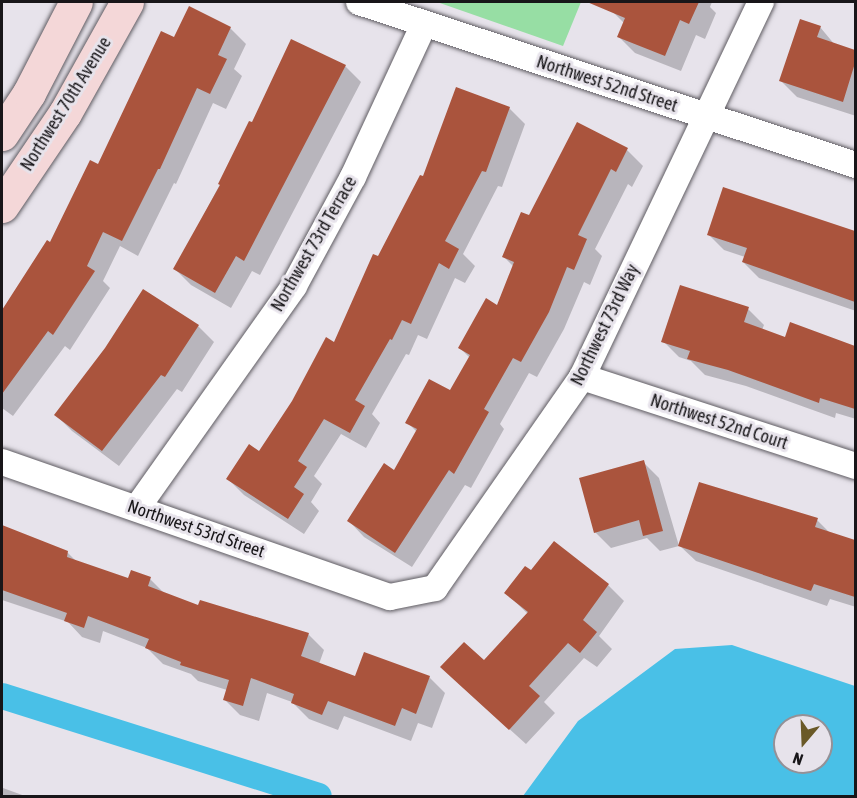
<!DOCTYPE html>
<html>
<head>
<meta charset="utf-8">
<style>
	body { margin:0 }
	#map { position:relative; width:857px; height:798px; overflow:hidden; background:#e7e3eb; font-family:"Asap Condensed",sans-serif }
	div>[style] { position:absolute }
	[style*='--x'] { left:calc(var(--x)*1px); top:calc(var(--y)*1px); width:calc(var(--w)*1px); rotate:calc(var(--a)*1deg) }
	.green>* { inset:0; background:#97dea4 }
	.water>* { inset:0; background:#49c0e7 }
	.shadow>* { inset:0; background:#0003 }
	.canal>* { height:26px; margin:-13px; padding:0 13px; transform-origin:13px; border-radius:13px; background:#49c0e7 }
	.building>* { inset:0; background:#aa543d }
	.roads { filter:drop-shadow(0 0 2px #5f5c62) drop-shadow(0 0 2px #5f5c62) }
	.street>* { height:26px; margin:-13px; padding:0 13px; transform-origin:13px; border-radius:13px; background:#fff }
	.secondary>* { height:33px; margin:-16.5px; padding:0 16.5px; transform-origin:16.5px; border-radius:16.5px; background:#f4d7d8 }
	span { translate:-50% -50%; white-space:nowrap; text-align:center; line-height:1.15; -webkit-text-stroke:6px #e7e3eb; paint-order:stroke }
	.street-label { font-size:18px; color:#181619 }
	.frame { position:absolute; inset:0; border:3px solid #181619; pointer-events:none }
	.north { position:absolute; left:773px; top:714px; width:60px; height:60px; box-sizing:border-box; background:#e7e3eb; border:2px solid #949197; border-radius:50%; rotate:199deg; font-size:16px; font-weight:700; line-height:24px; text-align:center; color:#181619 }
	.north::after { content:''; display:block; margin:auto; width:21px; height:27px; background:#6a5927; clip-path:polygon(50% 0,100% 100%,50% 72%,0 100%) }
</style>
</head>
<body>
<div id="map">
	<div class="green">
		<i style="clip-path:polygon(437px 2px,581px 2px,563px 46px)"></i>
	</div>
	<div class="water">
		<i style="clip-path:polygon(evenodd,732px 645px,855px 686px,855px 796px,523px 796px,578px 721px,675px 649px,732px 645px,785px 726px,821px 726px,821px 762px,785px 762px,785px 726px)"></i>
	</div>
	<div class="shadow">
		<i style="clip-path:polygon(617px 2px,712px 2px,710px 7px,716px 13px,705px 39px,696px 35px,681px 71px,635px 53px,619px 37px,624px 23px,613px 12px)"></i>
		<i style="clip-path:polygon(820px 27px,835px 45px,856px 51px,856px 116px,797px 97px,781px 81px)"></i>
		<i style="clip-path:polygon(230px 28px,246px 44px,234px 69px,242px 76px,226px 109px,213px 103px,176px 184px,174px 183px,138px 256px,120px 246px,103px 281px,110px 288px,70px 350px,65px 346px,13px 416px,2px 408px,2px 313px,48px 242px,51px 244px,175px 39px)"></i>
		<i style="clip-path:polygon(345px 66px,361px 82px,260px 275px,252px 271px,231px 308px,191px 285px,175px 269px,252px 124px)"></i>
		<i style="clip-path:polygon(509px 108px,525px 124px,502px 187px,498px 186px,463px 254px,475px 266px,465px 283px,455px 278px,427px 339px,418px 335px,409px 355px,406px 354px,372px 414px,380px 423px,366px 448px,341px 434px,314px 476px,322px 484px,311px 502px,319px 511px,304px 534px,244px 495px,228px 479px,260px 453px,335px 344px,378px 258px,424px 179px)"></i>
		<i style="clip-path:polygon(627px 150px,643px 166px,632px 187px,628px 184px,595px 249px,602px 256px,590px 285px,584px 282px,564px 329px,537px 377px,529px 373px,500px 424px,504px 429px,471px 488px,465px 485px,412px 567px,364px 537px,349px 521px,395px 472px,417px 432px,407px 422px,451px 392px,470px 358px,460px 348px,498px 307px,514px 267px,504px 257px,530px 217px)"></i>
		<i style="clip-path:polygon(724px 189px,856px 232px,856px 311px,759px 278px,743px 262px,745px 257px,724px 250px,708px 234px)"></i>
		<i style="clip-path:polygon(748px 309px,764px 325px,762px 330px,786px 338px,791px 324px,856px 348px,856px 419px,836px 413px,835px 418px,746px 386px,705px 375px,691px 361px,679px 357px,663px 341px)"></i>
		<i style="clip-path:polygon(198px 326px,214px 342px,182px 392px,177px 389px,119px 466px,72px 431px,56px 415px)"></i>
		<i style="clip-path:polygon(643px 462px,659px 478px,679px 546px,660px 551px,647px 538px,611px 548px,595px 532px)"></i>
		<i style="clip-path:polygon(817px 520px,831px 534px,856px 542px,856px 607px,830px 599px,827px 606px,696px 561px,680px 546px)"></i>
		<i style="clip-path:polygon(2px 528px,68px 553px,77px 562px,129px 580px,150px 579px,166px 595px,199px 607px,308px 634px,324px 650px,319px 664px,356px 677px,429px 677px,445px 693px,432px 728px,418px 723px,411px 741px,344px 716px,338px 730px,309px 719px,292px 702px,267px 693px,259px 721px,240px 715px,224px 699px,227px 690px,198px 681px,191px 674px,163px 664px,147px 648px,103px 631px,100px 643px,82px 637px,68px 622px,2px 600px)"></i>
		<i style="clip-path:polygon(531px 572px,608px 585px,624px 601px,599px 636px,612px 649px,597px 667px,584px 658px,544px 702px,555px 713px,526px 744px,458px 683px,484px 662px,528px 614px,506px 593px)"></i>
		<i style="clip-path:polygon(3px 788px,25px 796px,2px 796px)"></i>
	</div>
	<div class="canal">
		<i style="--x:2;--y:696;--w:332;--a:17.5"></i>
	</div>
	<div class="building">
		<i style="clip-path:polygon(587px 2px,699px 2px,689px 24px,680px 20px,665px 56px,617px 37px,625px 18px)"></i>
		<i style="clip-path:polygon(189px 6px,231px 27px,218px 55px,227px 59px,210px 94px,197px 88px,160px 169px,158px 169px,122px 241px,103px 232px,87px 266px,95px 271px,53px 335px,48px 331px,2px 394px,2px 310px,47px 240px,50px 242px,90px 160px,98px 164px,161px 31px,174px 37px)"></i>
		<i style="clip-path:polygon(800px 19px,821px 26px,817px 37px,855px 50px,855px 63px,843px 102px,779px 81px)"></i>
		<i style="clip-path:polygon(291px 39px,346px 65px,244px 261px,236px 256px,215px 293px,173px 269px,220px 185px,218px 184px,249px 121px,252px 122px)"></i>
		<i style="clip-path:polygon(456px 87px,510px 107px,486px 172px,482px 171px,445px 241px,459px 249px,449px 269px,439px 263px,411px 324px,402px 320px,392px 340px,390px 339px,355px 400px,365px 406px,350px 433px,324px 419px,298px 461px,307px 467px,294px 487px,304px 494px,288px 519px,226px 479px,249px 444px,259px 451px,292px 401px,326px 337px,334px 342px,373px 254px,378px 256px,420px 175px,423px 176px)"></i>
		<i style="clip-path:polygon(577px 122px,628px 148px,616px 172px,611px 169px,578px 235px,587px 239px,574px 270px,567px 267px,549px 312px,521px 362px,513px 358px,484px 409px,489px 412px,454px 474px,449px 470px,395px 553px,347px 521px,384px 463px,394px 470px,417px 429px,405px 423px,429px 379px,450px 390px,470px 355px,458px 348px,486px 298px,497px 305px,514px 262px,502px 257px,521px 212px,529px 215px)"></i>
		<i style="clip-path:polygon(723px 187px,855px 231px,855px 302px,742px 262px,747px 248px,707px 235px)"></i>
		<i style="clip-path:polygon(680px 285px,749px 307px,744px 322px,785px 337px,790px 322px,855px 346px,855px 409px,820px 398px,819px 403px,728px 370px,687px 359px,690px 351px,661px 342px)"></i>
		<i style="clip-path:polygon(143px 289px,199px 325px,165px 377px,161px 375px,102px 451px,54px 415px,105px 348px)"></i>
		<i style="clip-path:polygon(644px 460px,663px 531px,643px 536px,639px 520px,594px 533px,579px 478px)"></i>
		<i style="clip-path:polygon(699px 482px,818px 518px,815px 527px,855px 540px,855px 597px,814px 584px,811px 591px,678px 546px)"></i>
		<i style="clip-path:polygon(2px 525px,68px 551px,67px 557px,128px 578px,131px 570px,151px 577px,148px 586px,198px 605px,200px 600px,309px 633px,301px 656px,355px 676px,364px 652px,430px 676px,416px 714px,402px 708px,395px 726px,328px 701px,322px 715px,291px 703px,294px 694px,251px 678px,243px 706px,223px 700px,229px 680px,180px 665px,181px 662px,145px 648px,149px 639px,88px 616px,84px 628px,64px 621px,67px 613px,2px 590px)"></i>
		<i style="clip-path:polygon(554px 541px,609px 584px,583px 620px,597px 632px,580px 653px,568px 643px,529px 686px,540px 696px,509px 730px,440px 667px,464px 642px,484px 660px,528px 612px,504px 593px,525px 566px,531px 570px)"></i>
	</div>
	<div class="roads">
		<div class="street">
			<i style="--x:359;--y:2;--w:523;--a:18.16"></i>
			<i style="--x:582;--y:377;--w:288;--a:18"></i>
			<i style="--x:2;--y:462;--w:411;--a:19.2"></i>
			<i style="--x:390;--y:597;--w:46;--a:-11.3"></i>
			<i style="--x:435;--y:588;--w:257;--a:-55.1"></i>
			<i style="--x:582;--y:377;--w:416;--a:-64.5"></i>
			<i style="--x:137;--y:508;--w:272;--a:-54.7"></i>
			<i style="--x:294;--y:286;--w:124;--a:-61.6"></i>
			<i style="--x:353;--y:177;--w:169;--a:-65.1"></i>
		</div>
		<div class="secondary">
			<i style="--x:2;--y:134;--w:49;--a:-56.6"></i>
			<i style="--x:29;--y:93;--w:102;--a:-62.7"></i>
			<i style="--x:2;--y:206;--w:112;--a:-55.9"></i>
			<i style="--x:65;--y:113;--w:127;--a:-60.8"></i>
		</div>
	</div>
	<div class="street-label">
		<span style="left:607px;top:84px;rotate:18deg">Northwest 52nd Street</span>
		<span style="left:66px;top:104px;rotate:-58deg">Northwest 70th Avenue</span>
		<span style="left:314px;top:244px;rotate:-60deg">Northwest 73rd Terrace</span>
		<span style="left:605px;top:325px;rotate:-64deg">Northwest 73rd Way</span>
		<span style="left:719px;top:422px;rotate:18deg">Northwest 52nd Court</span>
		<span style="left:196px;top:529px;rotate:19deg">Northwest 53rd Street</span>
	</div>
	<div class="frame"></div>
	<div class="north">N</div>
</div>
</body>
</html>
